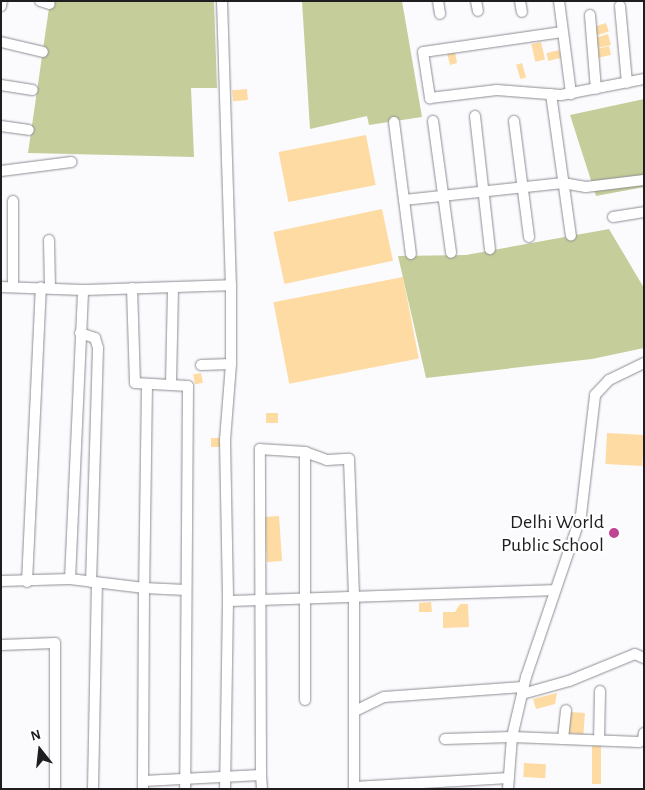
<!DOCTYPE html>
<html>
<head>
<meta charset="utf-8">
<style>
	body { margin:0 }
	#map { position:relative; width:645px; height:790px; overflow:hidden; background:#fbfbfe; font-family:"Alegreya Sans",sans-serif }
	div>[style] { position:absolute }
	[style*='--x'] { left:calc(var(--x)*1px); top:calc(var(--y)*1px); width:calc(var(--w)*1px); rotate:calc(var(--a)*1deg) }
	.green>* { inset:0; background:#c5ce9a }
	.building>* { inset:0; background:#fedba2; transform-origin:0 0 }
	.roads { filter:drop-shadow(0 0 1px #8c8c93) drop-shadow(0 0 1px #8c8c93) }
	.minor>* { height:10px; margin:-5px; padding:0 5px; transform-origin:5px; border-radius:5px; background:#fff }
	.dots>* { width:14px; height:14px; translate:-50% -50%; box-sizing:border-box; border:2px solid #fff; border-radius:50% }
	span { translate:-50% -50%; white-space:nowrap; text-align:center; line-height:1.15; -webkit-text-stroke:4px #fff; paint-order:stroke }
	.poi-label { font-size:20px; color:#1e1e21 }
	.right { translate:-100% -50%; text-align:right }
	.frame { position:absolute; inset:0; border:2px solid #1e1e21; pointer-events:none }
	.north { position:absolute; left:15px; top:725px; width:50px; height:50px; -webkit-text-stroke:4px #fff; paint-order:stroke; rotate:344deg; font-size:14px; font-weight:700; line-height:20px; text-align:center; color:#1e1e21 }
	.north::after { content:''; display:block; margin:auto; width:18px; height:22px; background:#1e1e21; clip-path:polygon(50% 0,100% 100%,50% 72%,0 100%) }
</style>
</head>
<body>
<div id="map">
	<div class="green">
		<i style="clip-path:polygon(50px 1px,214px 1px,217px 88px,191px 88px,194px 157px,28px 153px)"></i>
		<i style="clip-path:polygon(302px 1px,402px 1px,422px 117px,369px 125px,367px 116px,310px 129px)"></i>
		<i style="clip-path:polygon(644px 99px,644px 187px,596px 196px,570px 115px)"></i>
		<i style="clip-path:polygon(609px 229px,644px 288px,644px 348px,592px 359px,426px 378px,398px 256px,466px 255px)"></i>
	</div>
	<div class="building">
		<i style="left:606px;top:23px;width:9px;height:12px;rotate:72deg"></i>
		<i style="clip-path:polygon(608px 34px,611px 45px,597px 48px,595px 38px)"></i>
		<i style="left:541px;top:42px;width:18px;height:10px;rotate:77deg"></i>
		<i style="left:609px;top:46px;width:9px;height:14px;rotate:77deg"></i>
		<i style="left:559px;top:50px;width:8px;height:13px;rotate:76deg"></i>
		<i style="clip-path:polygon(455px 52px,457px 63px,450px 65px,447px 53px)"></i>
		<i style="left:522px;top:63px;width:15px;height:6px;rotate:74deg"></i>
		<i style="left:247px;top:89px;width:11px;height:15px;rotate:85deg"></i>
		<i style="left:366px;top:135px;width:51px;height:89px;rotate:79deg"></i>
		<i style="left:382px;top:209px;width:53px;height:111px;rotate:78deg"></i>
		<i style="left:403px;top:277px;width:83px;height:132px;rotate:79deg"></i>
		<i style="left:201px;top:373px;width:10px;height:8px;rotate:79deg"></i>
		<i style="left:266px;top:413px;width:12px;height:10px"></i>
		<i style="left:607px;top:433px;width:37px;height:31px;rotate:3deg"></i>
		<i style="left:211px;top:438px;width:10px;height:9px"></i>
		<i style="left:279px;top:516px;width:45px;height:15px;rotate:86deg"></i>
		<i style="clip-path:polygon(431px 602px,432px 612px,419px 612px,419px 603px)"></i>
		<i style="clip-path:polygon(460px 604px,468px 604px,469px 627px,443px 628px,443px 612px,455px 612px)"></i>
		<i style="clip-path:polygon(557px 693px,555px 704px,536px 709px,533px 699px)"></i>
		<i style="left:570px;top:712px;width:15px;height:21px;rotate:4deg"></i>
		<i style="left:592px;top:746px;width:9px;height:38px"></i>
		<i style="left:524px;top:763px;width:22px;height:14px;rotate:3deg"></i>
	</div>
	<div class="roads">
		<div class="minor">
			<i style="--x:40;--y:1;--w:10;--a:17"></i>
			<i style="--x:222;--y:1;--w:284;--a:88.2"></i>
			<i style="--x:231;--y:285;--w:79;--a:90"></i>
			<i style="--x:231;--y:364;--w:76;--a:94.5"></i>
			<i style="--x:225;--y:440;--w:161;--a:88.9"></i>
			<i style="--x:228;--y:601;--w:188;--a:90.9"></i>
			<i style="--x:438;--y:1;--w:13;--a:81"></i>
			<i style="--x:476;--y:1;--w:10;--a:79"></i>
			<i style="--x:520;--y:1;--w:11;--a:80"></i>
			<i style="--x:559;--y:1;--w:94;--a:82.6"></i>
			<i style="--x:1;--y:6;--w:5;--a:-79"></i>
			<i style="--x:620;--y:6;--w:77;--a:84.8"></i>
			<i style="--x:590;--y:15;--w:74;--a:85.4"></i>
			<i style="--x:562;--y:32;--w:140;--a:171.8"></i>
			<i style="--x:423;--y:52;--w:47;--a:81.3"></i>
			<i style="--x:430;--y:98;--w:67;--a:-6.8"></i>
			<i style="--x:497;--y:90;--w:64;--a:4.5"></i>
			<i style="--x:561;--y:95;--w:85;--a:-10.9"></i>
			<i style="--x:1;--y:42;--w:43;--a:13.4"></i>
			<i style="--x:1;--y:85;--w:32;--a:9"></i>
			<i style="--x:551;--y:94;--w:143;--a:82"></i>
			<i style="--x:475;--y:116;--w:134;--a:83.6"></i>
			<i style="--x:433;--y:121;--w:133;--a:82.2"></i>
			<i style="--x:514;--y:121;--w:117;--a:82.6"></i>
			<i style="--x:394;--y:122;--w:133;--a:82.7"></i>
			<i style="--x:1;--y:126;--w:28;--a:8"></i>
			<i style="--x:1;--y:171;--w:71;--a:-7.3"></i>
			<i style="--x:404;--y:200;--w:160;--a:-6.1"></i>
			<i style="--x:563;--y:183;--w:23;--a:10"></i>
			<i style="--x:586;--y:187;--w:58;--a:-6.9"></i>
			<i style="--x:13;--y:201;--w:86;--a:90"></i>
			<i style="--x:613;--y:217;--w:31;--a:-9"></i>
			<i style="--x:49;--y:240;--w:47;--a:88.8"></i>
			<i style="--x:1;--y:287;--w:82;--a:2.1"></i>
			<i style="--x:83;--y:290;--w:148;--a:-1.9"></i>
			<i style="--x:132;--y:288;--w:95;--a:88.2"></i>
			<i style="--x:135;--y:383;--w:53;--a:3.2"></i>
			<i style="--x:188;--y:386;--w:403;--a:90.4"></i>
			<i style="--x:80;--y:333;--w:16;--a:18"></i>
			<i style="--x:95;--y:338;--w:10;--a:73"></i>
			<i style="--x:98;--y:348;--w:234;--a:91.7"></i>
			<i style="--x:201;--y:365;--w:30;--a:-2"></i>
			<i style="--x:147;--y:384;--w:204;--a:90.8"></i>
			<i style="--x:144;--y:588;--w:42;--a:2.7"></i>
			<i style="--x:171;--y:384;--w:96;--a:-88.8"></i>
			<i style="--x:305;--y:452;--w:23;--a:20"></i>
			<i style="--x:327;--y:460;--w:22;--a:-3"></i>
			<i style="--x:349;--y:459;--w:139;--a:87.9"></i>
			<i style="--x:354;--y:598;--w:191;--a:90"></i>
			<i style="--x:70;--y:579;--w:75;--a:6.9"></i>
			<i style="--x:144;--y:588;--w:201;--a:90.3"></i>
			<i style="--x:1;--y:581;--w:69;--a:-1.7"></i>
			<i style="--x:70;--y:579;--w:289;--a:-87.4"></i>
			<i style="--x:27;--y:582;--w:295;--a:-87.3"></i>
			<i style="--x:228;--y:601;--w:325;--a:-1.9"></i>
			<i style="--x:1;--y:645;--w:54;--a:-2.1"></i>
			<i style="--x:55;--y:643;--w:146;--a:90"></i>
			<i style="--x:522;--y:694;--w:49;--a:-15.5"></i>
			<i style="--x:569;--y:681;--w:71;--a:-22.2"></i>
			<i style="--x:635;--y:654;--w:10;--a:24"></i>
			<i style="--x:355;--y:711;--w:32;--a:-26"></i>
			<i style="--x:384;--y:697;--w:139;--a:-4.1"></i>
			<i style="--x:445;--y:739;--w:67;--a:-1.7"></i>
			<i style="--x:512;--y:737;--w:127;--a:2.3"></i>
			<i style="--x:639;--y:742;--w:4;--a:-27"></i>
			<i style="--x:643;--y:740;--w:7;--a:-82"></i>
			<i style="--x:563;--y:739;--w:29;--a:-84"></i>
			<i style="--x:599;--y:740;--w:49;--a:-88.8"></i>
			<i style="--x:261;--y:775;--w:14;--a:86"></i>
			<i style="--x:143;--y:781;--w:118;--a:-2.9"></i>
			<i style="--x:261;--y:775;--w:326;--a:-90.2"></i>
			<i style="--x:260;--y:449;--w:45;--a:3.8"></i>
			<i style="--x:305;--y:452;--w:248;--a:90"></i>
			<i style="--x:354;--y:787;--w:155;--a:-3.3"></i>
			<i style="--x:93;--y:789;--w:206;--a:-88.9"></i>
			<i style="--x:508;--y:789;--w:52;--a:-85.6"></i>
			<i style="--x:512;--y:737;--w:62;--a:-76.9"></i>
			<i style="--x:526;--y:677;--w:171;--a:-71.2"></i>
			<i style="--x:581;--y:515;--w:121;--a:-83.3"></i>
			<i style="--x:595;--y:395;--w:21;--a:-47"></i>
			<i style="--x:609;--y:380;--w:39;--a:-26"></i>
		</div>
	</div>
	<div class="dots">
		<i style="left:614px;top:533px;background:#c04595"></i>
	</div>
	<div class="poi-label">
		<span class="right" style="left:604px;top:534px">Delhi World<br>Public School</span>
	</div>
	<div class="frame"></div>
	<div class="north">N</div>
</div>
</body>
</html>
